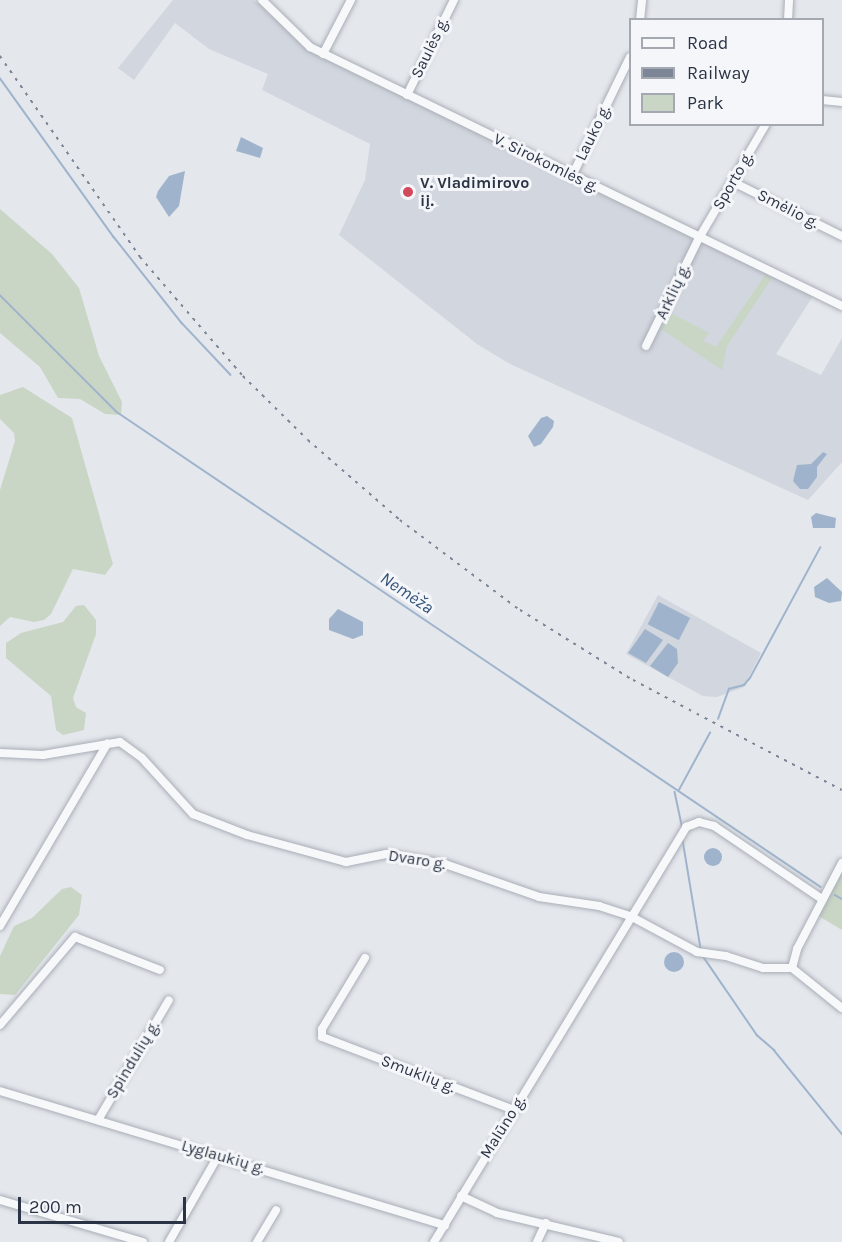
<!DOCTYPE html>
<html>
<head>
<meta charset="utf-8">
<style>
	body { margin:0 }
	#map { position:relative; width:842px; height:1242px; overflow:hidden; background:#e4e7ec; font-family:Karla,sans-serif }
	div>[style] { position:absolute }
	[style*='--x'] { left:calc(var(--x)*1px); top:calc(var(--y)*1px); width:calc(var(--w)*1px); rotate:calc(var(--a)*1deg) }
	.built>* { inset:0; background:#d2d6de }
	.green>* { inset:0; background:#c9d6c5 }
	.water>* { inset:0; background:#9fb4cc; transform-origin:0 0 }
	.round { border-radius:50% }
	.stream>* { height:1.5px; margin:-0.75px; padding:0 0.75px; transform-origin:0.75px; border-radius:0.75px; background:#9fb4cc }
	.roads { filter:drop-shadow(0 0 2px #a9aeb7) drop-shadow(0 0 2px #a9aeb7) }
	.minor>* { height:8px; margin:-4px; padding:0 4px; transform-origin:4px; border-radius:4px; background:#f7f8fa }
	.rail>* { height:1.5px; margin-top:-0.75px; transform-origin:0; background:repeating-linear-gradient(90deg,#7d8696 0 3px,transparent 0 9px) }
	.dots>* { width:16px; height:16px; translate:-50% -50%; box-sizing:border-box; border:3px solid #f4f6f9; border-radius:50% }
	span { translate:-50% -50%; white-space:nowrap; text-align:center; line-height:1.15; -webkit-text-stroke:6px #f4f6f9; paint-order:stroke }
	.street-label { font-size:16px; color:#2b3445 }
	.poi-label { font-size:16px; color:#2b3445; font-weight:700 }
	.left { translate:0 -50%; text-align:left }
	.water-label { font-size:18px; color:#34527a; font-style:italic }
	.legend { position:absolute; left:629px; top:18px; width:195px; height:108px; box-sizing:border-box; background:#f4f6f9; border:2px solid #a4a8b1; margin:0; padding:8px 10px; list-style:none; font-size:18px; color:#2b3445 }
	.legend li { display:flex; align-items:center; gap:12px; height:30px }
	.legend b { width:30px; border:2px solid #a4a8b1 }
	.scale { position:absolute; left:18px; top:1197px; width:168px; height:27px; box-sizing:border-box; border:3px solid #2b3445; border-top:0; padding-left:8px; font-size:18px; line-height:21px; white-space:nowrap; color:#2b3445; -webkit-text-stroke:4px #f4f6f9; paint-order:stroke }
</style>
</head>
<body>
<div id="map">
	<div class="built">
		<i style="clip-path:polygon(173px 0,254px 0,310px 50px,813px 296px,776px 354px,821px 375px,842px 338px,842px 462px,808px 500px,510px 364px,477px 344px,339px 235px,365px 180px,370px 144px,262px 90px,268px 74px,209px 49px,175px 23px,134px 80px,118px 68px)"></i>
		<i style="clip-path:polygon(658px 595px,761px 653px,744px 687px,717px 697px,703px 696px,626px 654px)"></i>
	</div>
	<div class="green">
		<i style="clip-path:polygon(0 209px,52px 254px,79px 288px,99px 356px,122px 402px,121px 415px,105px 414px,80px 399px,58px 398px,40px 367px,0 333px)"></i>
		<i style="clip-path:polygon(765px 275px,772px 278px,727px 346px,722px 370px,661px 329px,669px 312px,709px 333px,703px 341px,716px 347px)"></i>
		<i style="clip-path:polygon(23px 387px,72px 418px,113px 564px,105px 575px,73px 569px,51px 614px,44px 620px,34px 622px,10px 617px,0 626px,0 490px,15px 441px,14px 433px,0 419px,0 395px)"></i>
		<i style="clip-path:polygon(84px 605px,96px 620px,96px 634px,73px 698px,76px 707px,86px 713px,84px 730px,63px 735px,56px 730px,51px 696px,6px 658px,6px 643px,21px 633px,63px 622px,76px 606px)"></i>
		<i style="clip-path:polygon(842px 871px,842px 930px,817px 915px)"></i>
		<i style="clip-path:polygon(71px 887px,82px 895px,79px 915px,15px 995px,0 994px,0 956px,14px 926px,32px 918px,62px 889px)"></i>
	</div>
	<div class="water">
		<i style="clip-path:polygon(241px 137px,263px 148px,260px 158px,236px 151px)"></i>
		<i style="clip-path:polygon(185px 171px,179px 206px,169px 217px,156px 197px,158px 191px,169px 176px)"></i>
		<i style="clip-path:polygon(547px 416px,554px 421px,553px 427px,541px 444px,534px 447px,528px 436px,541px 418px)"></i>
		<i style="clip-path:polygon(823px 452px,827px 454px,817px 467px,817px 477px,808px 489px,800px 489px,793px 481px,797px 465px,811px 464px)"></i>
		<i style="clip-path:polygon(816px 513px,836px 518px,835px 528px,813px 528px,811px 517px)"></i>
		<i style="clip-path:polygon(827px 578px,842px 592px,841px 601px,829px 603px,815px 597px,814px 587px)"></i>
		<i style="left:659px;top:602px;width:35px;height:25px;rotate:27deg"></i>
		<i style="clip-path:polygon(338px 609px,363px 622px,363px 635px,353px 639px,329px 630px,329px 619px)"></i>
		<i style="clip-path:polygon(645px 629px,663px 640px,646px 663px,628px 653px)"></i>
		<i style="clip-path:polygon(668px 643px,677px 649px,678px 663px,668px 677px,650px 666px)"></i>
		<i class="round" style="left:704px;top:848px;width:18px;height:18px"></i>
		<i class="round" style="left:664px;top:952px;width:20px;height:20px"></i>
	</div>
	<div class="stream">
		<i style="--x:0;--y:78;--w:196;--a:54.4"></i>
		<i style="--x:114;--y:237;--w:110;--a:51.7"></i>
		<i style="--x:182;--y:323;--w:71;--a:46.7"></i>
		<i style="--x:0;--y:295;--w:165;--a:45"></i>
		<i style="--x:117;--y:412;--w:849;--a:34.01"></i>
		<i style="--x:718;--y:719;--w:32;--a:-70"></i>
		<i style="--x:729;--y:689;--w:16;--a:-15"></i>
		<i style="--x:744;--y:685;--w:9;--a:-49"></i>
		<i style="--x:750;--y:678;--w:148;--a:-61.7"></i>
		<i style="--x:679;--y:790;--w:65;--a:-61.5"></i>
		<i style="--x:675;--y:792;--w:35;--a:78"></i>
		<i style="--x:683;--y:840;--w:110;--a:80.6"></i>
		<i style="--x:835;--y:895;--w:8;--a:30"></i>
		<i style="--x:703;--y:956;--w:96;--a:55.6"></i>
		<i style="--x:757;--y:1035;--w:23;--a:41"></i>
		<i style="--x:774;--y:1050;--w:108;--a:51"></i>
	</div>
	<div class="roads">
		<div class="minor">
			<i style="--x:262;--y:0;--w:67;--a:44.4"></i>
			<i style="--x:310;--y:47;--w:592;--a:25.96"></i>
			<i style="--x:640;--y:20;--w:20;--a:-84"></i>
			<i style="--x:788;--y:20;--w:20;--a:-87"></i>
			<i style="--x:323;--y:54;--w:61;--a:-62.6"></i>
			<i style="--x:407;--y:95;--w:106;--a:-63.7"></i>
			<i style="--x:822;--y:100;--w:20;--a:6"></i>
			<i style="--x:572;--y:176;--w:132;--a:-64"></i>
			<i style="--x:733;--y:182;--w:122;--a:26.4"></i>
			<i style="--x:646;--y:346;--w:120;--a:-63.9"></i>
			<i style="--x:699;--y:238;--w:132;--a:-59.6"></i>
			<i style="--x:0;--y:753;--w:43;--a:2.7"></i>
			<i style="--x:43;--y:755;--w:78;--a:-9.6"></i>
			<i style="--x:120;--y:742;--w:27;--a:36"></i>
			<i style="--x:142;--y:758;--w:76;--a:47.7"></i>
			<i style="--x:193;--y:814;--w:58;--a:21.3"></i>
			<i style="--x:247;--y:835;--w:103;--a:15.3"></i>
			<i style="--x:346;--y:862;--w:41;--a:-11.3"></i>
			<i style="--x:386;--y:854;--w:60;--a:9.6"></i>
			<i style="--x:445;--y:864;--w:100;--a:19.3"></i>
			<i style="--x:539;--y:897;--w:61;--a:8.5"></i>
			<i style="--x:599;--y:906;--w:35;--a:18"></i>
			<i style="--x:632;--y:917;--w:74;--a:28.3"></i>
			<i style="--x:697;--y:952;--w:29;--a:8"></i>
			<i style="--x:726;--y:956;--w:39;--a:18"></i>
			<i style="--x:763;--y:968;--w:29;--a:0"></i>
			<i style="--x:0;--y:926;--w:212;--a:-59.5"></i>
			<i style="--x:365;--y:958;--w:83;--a:121.2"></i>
			<i style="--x:322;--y:1029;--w:8;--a:90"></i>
			<i style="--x:322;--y:1037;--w:205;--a:20.8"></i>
			<i style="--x:792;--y:968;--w:20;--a:-75"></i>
			<i style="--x:797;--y:949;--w:97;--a:-62.4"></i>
			<i style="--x:792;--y:968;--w:64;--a:38.7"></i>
			<i style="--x:0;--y:1025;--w:116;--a:-49.6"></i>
			<i style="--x:75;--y:937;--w:91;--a:21.2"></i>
			<i style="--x:0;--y:1091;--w:465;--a:16.8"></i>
			<i style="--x:98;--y:1120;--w:139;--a:-59.4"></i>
			<i style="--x:461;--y:1196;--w:40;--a:25"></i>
			<i style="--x:497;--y:1213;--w:125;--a:13.4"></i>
			<i style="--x:0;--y:1200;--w:149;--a:16.4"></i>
			<i style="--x:169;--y:1242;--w:99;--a:-60.3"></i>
			<i style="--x:257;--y:1242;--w:37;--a:-59"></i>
			<i style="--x:434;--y:1242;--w:486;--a:-58.7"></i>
			<i style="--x:686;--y:827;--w:14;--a:-21"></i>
			<i style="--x:699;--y:822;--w:16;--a:15"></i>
			<i style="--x:714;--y:826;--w:130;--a:34.1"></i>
			<i style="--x:537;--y:1242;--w:21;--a:-65"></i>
		</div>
	</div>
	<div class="rail">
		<i style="--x:0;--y:56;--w:245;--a:55.1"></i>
		<i style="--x:140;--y:257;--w:157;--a:49.1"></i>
		<i style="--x:243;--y:376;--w:91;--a:44.6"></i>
		<i style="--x:308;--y:440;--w:122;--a:41"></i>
		<i style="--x:400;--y:520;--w:150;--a:36.9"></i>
		<i style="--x:520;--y:610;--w:133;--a:31.8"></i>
		<i style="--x:633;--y:680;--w:236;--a:27.8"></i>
	</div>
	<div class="dots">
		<i style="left:408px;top:192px;background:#d1495b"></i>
	</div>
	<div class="street-label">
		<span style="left:430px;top:48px;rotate:-64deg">Saulės g.</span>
		<span style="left:593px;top:133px;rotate:-64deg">Lauko g.</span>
		<span style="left:546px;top:163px;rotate:26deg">V. Sirokomlės g.</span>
		<span style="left:733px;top:181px;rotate:-60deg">Sporto g.</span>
		<span style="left:788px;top:209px;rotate:27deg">Smėlio g.</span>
		<span style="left:673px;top:292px;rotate:-65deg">Arklių g.</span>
		<span style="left:417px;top:860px;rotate:9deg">Dvaro g.</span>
		<span style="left:133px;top:1060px;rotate:-59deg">Spindulių g.</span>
		<span style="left:418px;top:1074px;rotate:21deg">Smuklių g.</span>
		<span style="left:503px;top:1127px;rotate:-58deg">Malūno g.</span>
		<span style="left:223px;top:1157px;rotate:16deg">Lyglaukių g.</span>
	</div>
	<div class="poi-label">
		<span class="left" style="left:420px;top:192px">V. Vladimirovo<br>iį.</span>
	</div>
	<div class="water-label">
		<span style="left:407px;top:593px;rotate:34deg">Nemėža</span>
	</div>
	<ul class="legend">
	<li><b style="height:8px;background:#f7f8fa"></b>Road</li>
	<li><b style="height:8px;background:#7d8696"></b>Railway</li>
	<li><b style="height:16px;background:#c9d6c5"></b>Park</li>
	</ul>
	<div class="scale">200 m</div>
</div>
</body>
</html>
